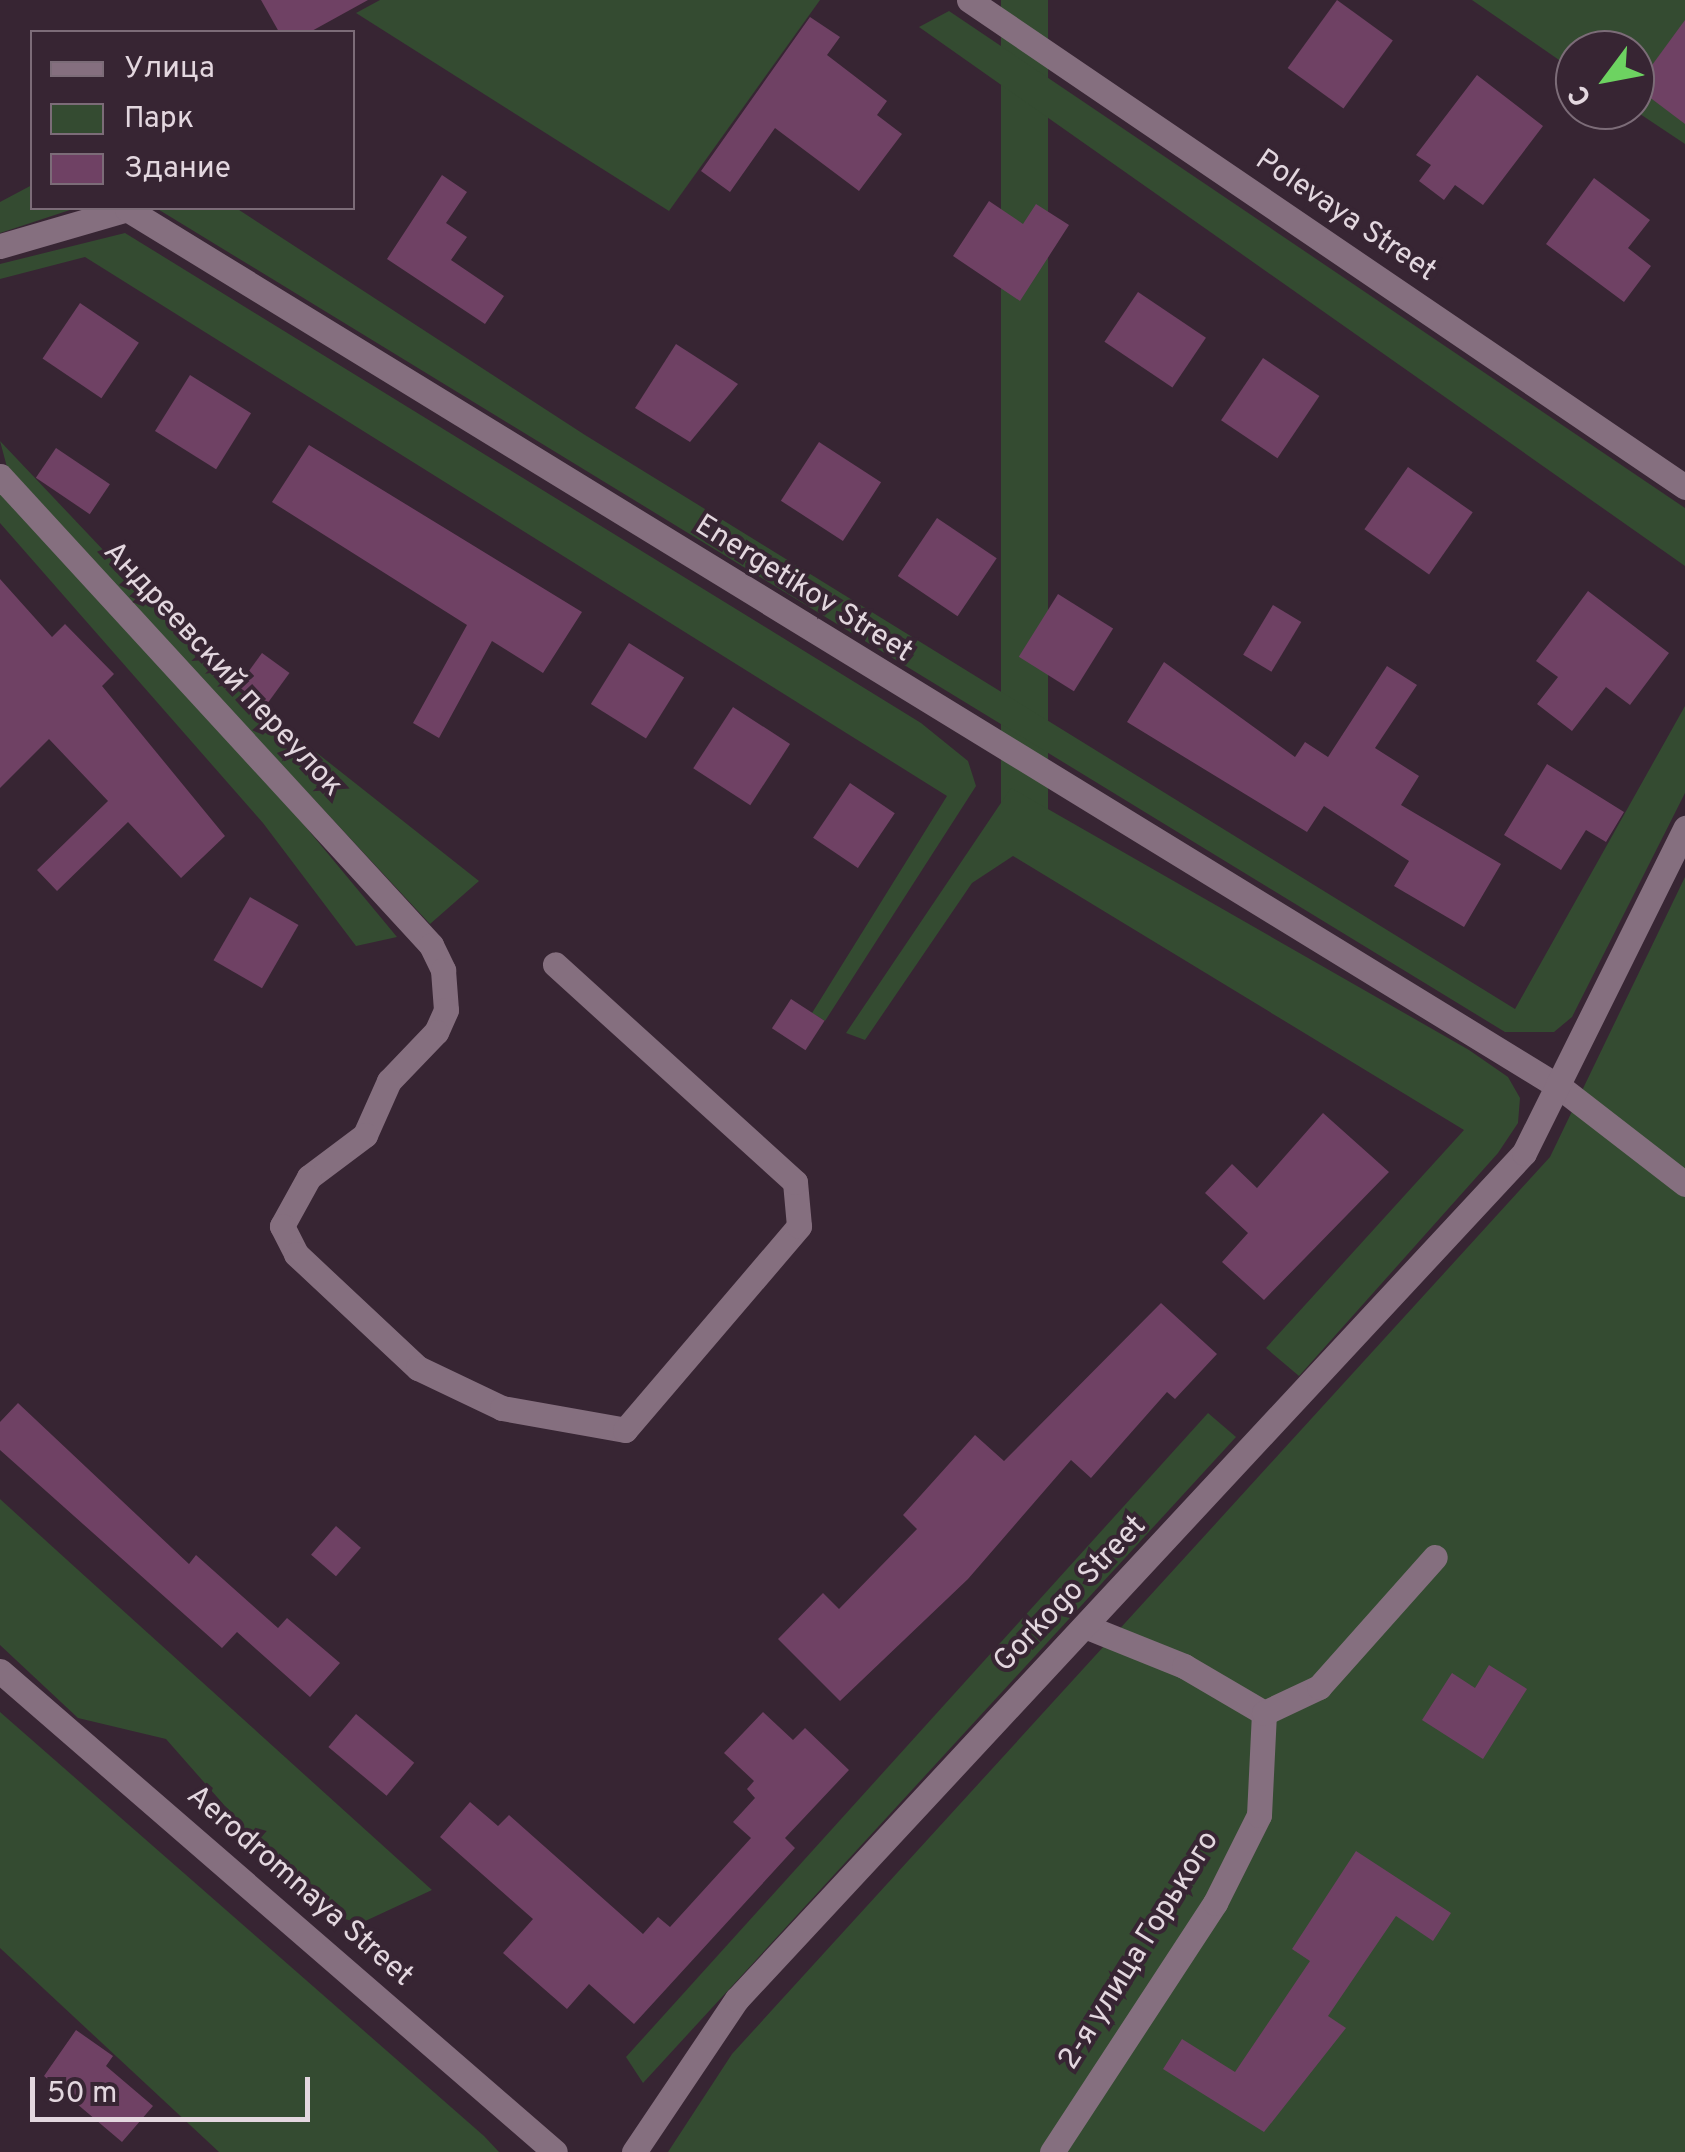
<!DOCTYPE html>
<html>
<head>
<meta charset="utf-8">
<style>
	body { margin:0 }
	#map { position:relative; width:1685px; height:2152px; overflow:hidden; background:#372533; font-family:Overpass,sans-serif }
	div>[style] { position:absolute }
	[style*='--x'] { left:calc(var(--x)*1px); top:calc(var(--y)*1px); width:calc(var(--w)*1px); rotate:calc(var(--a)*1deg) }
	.green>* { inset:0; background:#344b31; transform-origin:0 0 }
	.building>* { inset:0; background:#6f4164; transform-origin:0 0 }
	.minor>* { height:25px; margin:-12.5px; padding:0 12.5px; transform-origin:12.5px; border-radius:12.5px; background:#856f7f }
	span { translate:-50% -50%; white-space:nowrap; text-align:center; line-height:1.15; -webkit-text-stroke:8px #372533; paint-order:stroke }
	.street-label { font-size:30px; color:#e3d7df }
	.legend { position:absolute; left:30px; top:30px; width:325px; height:180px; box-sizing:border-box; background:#372533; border:2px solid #7c6c78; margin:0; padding:12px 18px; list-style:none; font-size:30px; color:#e3d7df }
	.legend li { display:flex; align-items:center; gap:20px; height:50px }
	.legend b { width:50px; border:2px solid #7c6c78 }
	.north { position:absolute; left:1555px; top:30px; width:100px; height:100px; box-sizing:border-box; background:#372533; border:2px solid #7c6c78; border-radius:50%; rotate:238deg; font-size:28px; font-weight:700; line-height:40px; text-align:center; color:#e3d7df }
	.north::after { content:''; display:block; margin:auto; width:35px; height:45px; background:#6dd361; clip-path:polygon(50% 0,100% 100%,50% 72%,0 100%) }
	.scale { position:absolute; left:30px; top:2077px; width:280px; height:45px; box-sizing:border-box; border:5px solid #e3d7df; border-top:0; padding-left:12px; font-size:30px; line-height:35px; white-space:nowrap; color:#e3d7df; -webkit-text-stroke:8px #372533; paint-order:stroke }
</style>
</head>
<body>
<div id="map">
	<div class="green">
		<i style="clip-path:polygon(380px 0,820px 0,669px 211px,356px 13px)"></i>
		<i style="left:1001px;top:0;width:47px;height:830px"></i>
		<i style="clip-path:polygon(1472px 0,1685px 0,1685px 144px,1634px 110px,1635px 50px,1575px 50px,1575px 71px)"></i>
		<i style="clip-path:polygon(949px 11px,1685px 508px,1685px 566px,919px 27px)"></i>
		<i style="clip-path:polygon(32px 185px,32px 208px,76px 208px,0 233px,0 202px)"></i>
		<i style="clip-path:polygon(156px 208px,236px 208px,585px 435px,1515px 1009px,1685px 706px,1685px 793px,1572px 1017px,1554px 1032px,1505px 1032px)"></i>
		<i style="clip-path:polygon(125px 233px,921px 723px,968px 761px,976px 786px,825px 1021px,812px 1013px,947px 796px,85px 257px,0 279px,0 264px)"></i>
		<i style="clip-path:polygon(0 441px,231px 685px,479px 881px,430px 924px,8px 471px)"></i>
		<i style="clip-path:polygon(0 488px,295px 814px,397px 937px,356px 946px,263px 823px,0 523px)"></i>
		<i style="clip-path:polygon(1011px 788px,1469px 1050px,1508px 1077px,1520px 1098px,1518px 1123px,1498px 1153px,1299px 1376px,1266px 1348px,1464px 1130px,1013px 856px,972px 883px,865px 1040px,846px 1033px)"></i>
		<i style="clip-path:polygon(1685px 877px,1685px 2152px,668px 2152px,732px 2054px,1550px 1157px)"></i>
		<i style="clip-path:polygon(1208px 1413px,1236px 1437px,643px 2083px,626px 2057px)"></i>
		<i style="clip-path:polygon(0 1499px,77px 1569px,432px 1890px,361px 1923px,319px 1913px,166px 1739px,78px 1718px,0 1645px)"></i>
		<i style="clip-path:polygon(0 1712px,484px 2136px,499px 2152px,219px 2152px,0 1948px)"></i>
	</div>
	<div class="building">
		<i style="clip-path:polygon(261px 0,368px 0,310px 32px,279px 32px)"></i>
		<i style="left:1337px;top:0;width:69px;height:84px;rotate:36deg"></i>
		<i style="clip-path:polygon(810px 17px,840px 37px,827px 55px,887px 101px,877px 115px,902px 134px,859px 191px,775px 128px,730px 192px,701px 171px)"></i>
		<i style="clip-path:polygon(1685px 20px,1685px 124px,1636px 87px)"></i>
		<i style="clip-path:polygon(1477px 75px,1543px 126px,1483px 205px,1455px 185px,1444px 200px,1419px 181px,1431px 165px,1416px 155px)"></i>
		<i style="clip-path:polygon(442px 175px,467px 192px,446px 223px,467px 237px,451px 260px,504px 296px,485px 324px,387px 259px)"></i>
		<i style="clip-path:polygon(1594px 178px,1650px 220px,1628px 248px,1651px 266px,1624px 302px,1546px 244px)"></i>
		<i style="clip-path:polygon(989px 201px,1023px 224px,1036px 204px,1069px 225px,1020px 301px,953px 256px)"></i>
		<i style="left:1138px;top:292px;width:82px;height:60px;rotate:34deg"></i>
		<i style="left:80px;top:303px;width:71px;height:67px;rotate:34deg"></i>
		<i style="clip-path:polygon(676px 344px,738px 384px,690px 442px,635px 408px)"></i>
		<i style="left:1263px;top:358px;width:68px;height:75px;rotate:34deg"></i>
		<i style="left:190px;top:375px;width:72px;height:66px;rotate:32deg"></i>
		<i style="left:819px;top:442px;width:74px;height:70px;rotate:33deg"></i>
		<i style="clip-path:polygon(309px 445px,582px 612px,543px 673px,492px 641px,439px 738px,413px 723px,467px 625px,272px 502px)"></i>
		<i style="left:56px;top:448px;width:65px;height:36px;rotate:34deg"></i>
		<i style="left:1408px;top:467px;width:79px;height:76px;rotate:35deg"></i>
		<i style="left:937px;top:518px;width:72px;height:70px;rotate:34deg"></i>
		<i style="clip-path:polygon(0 579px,52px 637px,65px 624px,114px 674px,102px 686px,225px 836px,181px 878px,128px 822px,57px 891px,37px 870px,108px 801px,49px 739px,0 788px)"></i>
		<i style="clip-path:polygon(1588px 591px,1669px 653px,1630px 705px,1606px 687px,1572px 731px,1537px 704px,1558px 677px,1536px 661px)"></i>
		<i style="left:1058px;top:594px;width:65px;height:74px;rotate:32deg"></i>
		<i style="left:1273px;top:605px;width:33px;height:58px;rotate:31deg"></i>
		<i style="left:629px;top:643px;width:65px;height:72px;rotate:32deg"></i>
		<i style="left:262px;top:653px;width:34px;height:41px;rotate:36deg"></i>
		<i style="clip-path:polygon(1164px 662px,1295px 757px,1305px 742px,1328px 757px,1387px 666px,1417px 685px,1375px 748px,1419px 776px,1401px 805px,1501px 864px,1464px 927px,1394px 886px,1409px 861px,1324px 806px,1307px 832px,1127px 722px)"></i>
		<i style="left:733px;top:707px;width:68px;height:73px;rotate:33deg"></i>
		<i style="clip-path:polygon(1547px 764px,1624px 812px,1606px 842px,1586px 830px,1561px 870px,1504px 835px)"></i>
		<i style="left:850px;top:783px;width:54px;height:66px;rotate:34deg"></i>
		<i style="left:250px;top:897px;width:56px;height:73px;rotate:30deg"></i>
		<i style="left:791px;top:999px;width:40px;height:35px;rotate:33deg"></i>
		<i style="clip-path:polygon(1323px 1113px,1389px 1172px,1264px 1300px,1222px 1262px,1248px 1233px,1205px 1193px,1232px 1164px,1257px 1188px)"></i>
		<i style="clip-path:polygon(1161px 1303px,1217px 1354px,1175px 1399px,1167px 1392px,1091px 1478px,1071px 1460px,968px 1579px,840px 1701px,778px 1639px,823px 1593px,839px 1609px,917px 1529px,903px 1515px,975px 1435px,1004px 1461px)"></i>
		<i style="clip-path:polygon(18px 1403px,189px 1564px,196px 1555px,278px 1628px,287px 1618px,340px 1663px,310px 1697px,237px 1632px,222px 1648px,0 1450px,0 1422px)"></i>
		<i style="left:336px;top:1526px;width:33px;height:38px;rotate:41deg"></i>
		<i style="clip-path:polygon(1489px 1665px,1527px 1689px,1483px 1759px,1422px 1720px,1452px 1673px,1475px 1688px)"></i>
		<i style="clip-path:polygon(763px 1712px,793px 1740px,805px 1728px,849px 1770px,785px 1838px,795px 1848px,634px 2024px,589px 1984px,567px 2009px,503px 1953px,533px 1919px,440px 1837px,470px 1802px,498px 1826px,509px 1815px,643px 1934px,658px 1917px,670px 1927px,751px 1838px,733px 1822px,755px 1798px,747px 1789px,754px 1781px,724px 1753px)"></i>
		<i style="left:356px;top:1714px;width:76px;height:43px;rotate:40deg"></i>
		<i style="clip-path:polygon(1356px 1851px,1451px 1913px,1433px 1941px,1396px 1916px,1328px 2016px,1346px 2028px,1264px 2132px,1163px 2069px,1182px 2039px,1235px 2072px,1310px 1961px,1292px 1949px)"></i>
		<i style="clip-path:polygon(76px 2030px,113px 2056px,106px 2066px,153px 2106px,122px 2142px,44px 2076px)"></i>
	</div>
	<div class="minor">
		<i style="--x:969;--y:0;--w:866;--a:34.22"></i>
		<i style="--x:0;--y:246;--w:132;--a:-16.2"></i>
		<i style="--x:127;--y:209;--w:1682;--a:31.51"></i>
		<i style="--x:1561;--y:1088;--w:157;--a:37.7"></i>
		<i style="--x:0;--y:476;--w:637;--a:47.42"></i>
		<i style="--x:431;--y:945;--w:28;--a:64"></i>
		<i style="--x:443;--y:970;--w:40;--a:85.7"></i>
		<i style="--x:446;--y:1010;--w:24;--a:114"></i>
		<i style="--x:436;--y:1032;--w:68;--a:133.8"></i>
		<i style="--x:389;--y:1081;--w:59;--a:114"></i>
		<i style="--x:365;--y:1135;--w:70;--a:143.1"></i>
		<i style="--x:309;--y:1177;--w:56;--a:118.9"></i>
		<i style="--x:282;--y:1226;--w:31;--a:63"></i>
		<i style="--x:296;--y:1254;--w:167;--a:43.1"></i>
		<i style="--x:418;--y:1368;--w:93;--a:25.5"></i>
		<i style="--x:502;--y:1408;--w:125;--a:10.1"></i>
		<i style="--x:625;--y:1430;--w:268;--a:-49.5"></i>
		<i style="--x:799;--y:1226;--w:44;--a:-95.2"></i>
		<i style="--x:795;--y:1182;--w:324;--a:-137.8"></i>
		<i style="--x:1087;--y:1627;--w:105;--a:21.9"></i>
		<i style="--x:1184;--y:1666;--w:93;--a:30.4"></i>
		<i style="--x:0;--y:1671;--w:734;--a:40.91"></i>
		<i style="--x:634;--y:2152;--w:184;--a:-56.1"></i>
		<i style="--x:737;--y:1999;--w:1155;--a:-47.07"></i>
		<i style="--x:1524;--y:1153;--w:363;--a:-63.6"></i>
		<i style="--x:1052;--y:2152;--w:298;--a:-56.8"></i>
		<i style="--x:1215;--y:1903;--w:98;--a:-63.4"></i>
		<i style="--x:1259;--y:1815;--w:102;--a:-87.2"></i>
		<i style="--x:1264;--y:1713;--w:61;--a:-25.3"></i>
		<i style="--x:1319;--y:1687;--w:174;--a:-48.3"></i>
	</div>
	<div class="street-label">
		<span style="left:1345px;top:217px;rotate:34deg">Polevaya Street</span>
		<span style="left:803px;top:590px;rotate:32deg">Energetikov Street</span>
		<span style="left:222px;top:670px;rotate:47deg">Андреевский переулок</span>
		<span style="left:1071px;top:1595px;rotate:-46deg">Gorkogo Street</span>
		<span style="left:299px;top:1887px;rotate:41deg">Aerodromnaya Street</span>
		<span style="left:1140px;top:1951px;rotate:-58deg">2-я улица Горького</span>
	</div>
	<ul class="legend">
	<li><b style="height:12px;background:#856f7f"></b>Улица</li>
	<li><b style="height:28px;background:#344b31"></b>Парк</li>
	<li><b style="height:28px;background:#6f4164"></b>Здание</li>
	</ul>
	<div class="north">С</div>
	<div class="scale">50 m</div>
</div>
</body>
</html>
